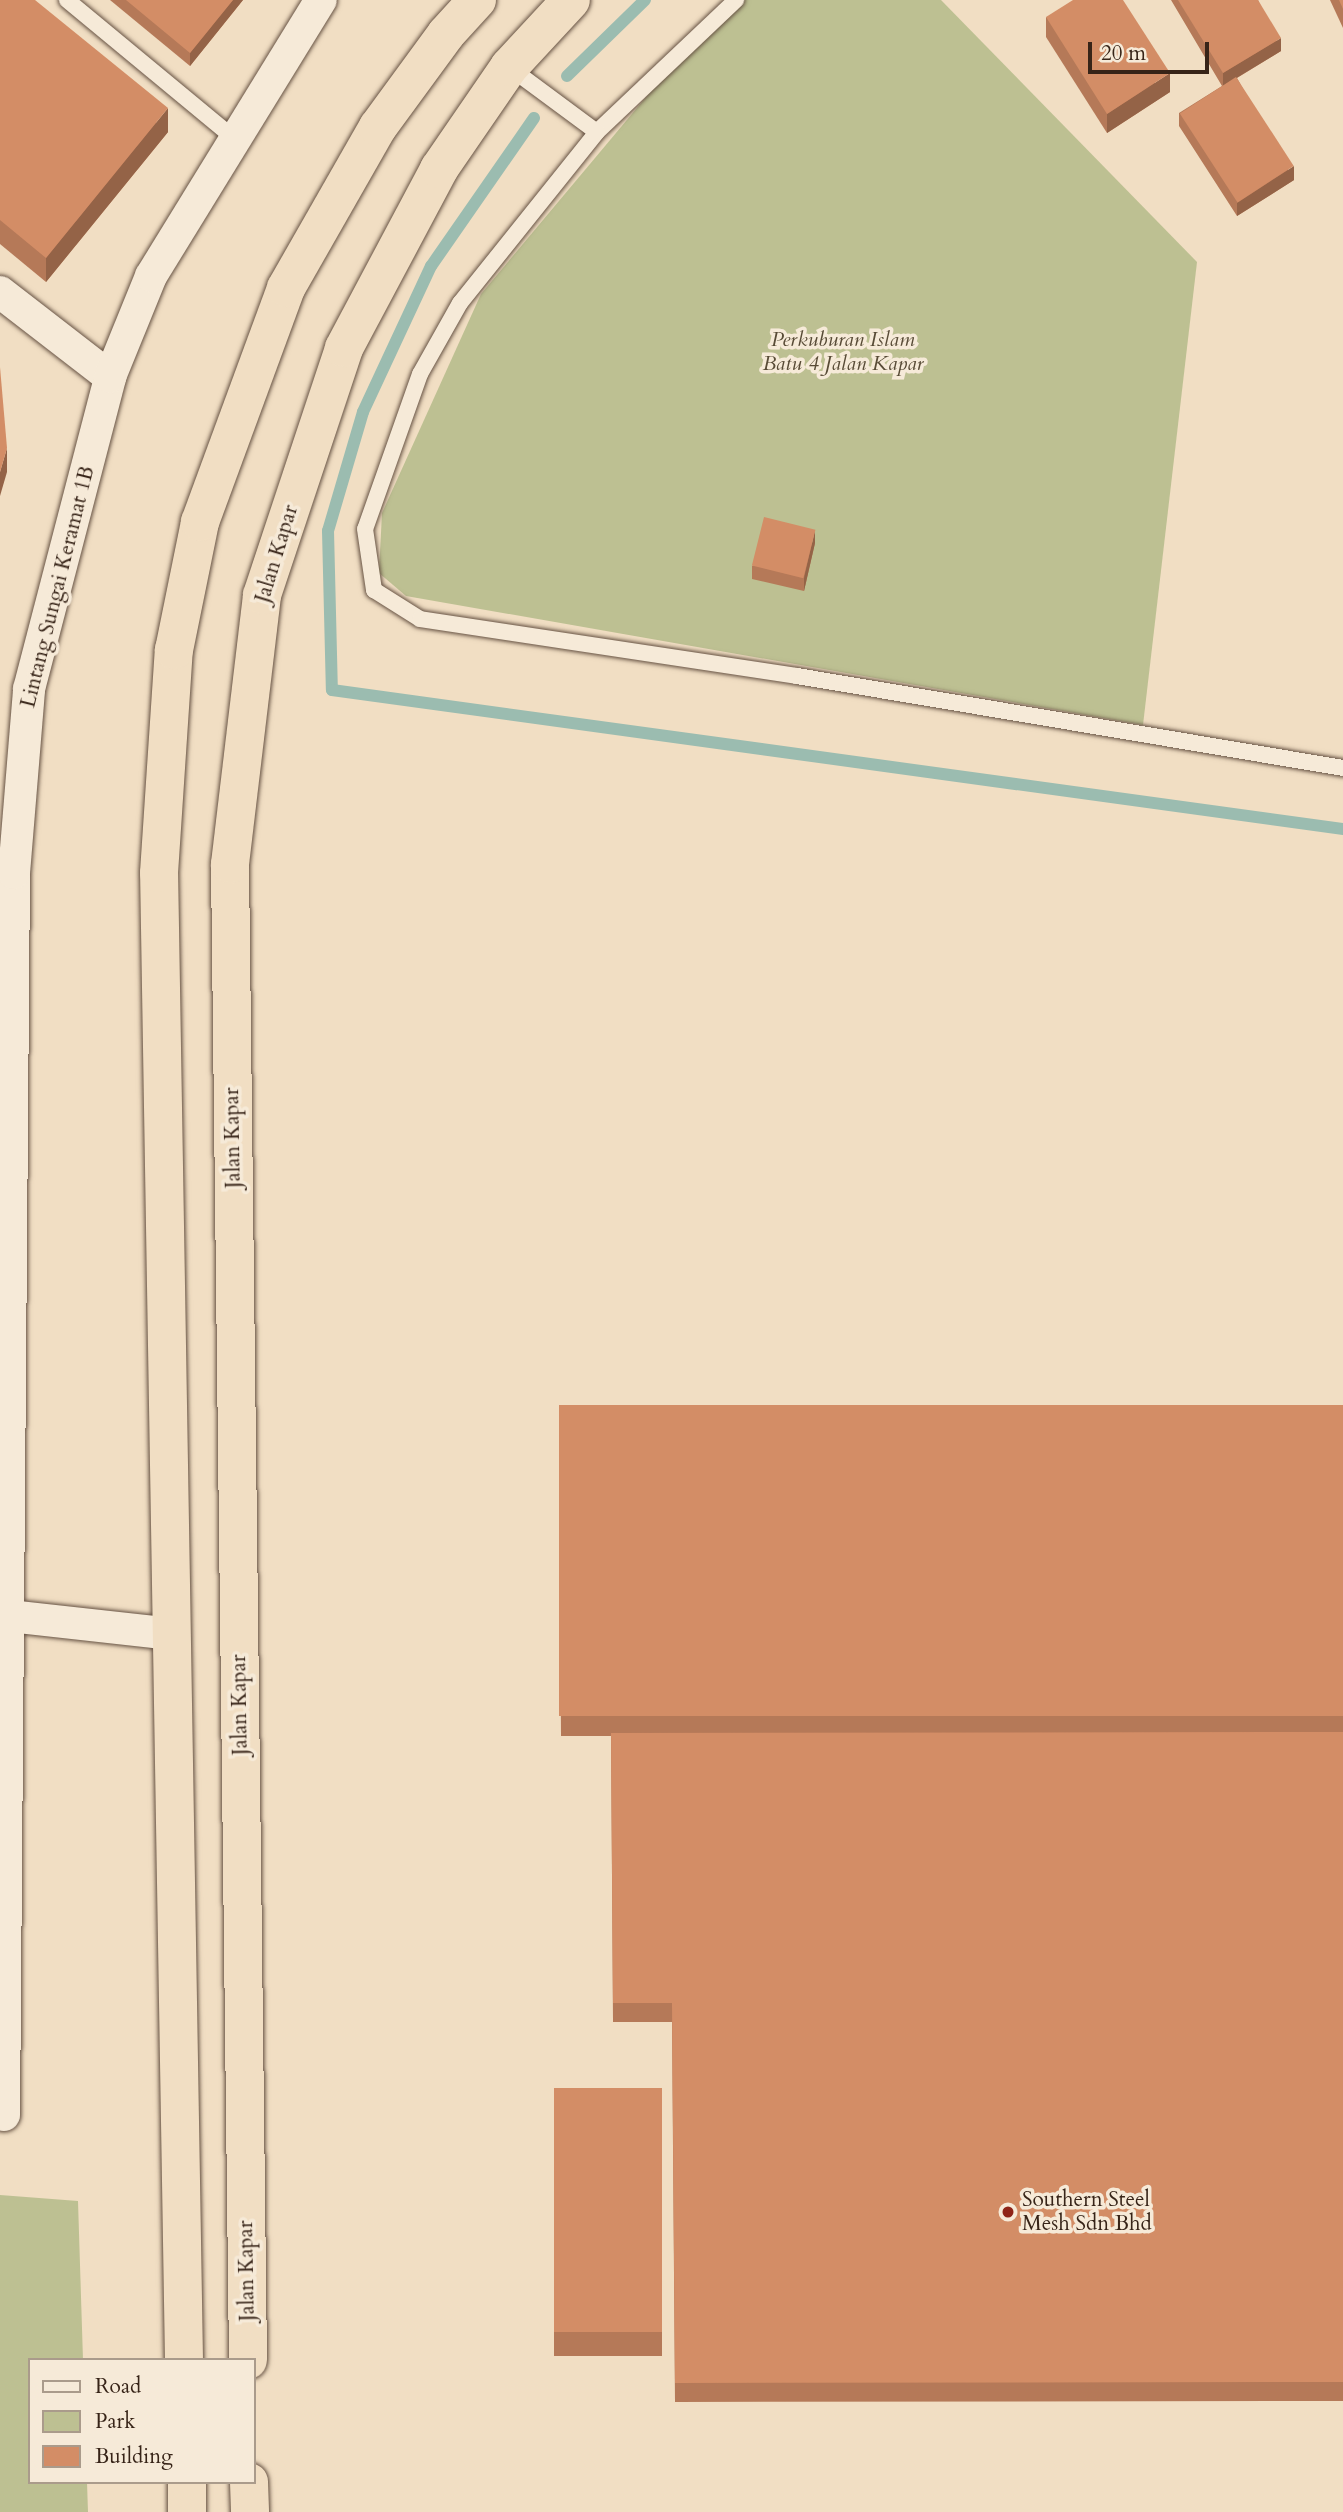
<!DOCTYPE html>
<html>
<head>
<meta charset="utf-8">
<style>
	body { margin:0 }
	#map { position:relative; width:1343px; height:2512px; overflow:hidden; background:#f1dec3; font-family:Cardo,serif }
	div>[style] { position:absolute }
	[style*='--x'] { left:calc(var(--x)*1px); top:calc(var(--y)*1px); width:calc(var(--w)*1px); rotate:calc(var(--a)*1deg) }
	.green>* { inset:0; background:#bdc092 }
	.stream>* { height:12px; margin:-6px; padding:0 6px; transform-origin:6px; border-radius:6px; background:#9bbcb0 }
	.roads { filter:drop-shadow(0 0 2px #665243) drop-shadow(0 0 2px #665243) }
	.lane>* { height:16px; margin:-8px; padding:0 8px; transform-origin:8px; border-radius:8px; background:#f6ead8 }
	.street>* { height:32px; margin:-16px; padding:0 16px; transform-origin:16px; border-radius:16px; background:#f6ead8 }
	.highway>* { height:38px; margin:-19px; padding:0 19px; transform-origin:19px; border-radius:19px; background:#f1dec3 }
	.wall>* { inset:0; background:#b57958; transform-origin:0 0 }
	.shaded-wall>* { inset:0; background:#946347 }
	.building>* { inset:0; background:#d38d66; transform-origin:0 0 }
	.dots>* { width:19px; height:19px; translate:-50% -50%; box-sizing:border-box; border:4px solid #f6ead8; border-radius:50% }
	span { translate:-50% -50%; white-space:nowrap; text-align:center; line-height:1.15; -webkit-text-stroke:7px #f6ead8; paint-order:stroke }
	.park-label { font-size:21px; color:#584b36; font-style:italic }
	.street-label { font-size:21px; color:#372418 }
	.poi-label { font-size:21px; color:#372418 }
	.left { translate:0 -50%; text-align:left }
	.legend { position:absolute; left:28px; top:2358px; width:228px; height:126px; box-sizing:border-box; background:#f6ead8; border:2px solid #aa9b8b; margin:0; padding:9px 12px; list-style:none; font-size:21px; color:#372418 }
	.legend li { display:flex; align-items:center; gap:14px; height:35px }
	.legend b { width:35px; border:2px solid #aa9b8b }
	.scale { position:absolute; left:1088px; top:42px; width:121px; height:32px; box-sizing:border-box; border:4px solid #372418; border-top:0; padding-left:9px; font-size:21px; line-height:24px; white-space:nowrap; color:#372418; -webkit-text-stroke:5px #f6ead8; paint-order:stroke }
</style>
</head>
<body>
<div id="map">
	<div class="green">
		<i style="clip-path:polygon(740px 0,941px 0,1197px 262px,1143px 725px,406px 596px,379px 573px,382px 513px,481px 294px,688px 47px)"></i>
		<i style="clip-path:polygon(0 2195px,78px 2201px,83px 2360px,30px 2360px,30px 2482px,87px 2482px,88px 2512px,0 2512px)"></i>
	</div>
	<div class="stream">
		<i style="--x:567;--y:76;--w:109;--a:-44.3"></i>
		<i style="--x:534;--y:118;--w:180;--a:124.8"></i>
		<i style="--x:431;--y:266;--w:161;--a:115"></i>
		<i style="--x:363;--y:412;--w:124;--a:106.4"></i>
		<i style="--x:328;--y:531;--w:159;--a:88.6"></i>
		<i style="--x:332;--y:690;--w:1021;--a:7.83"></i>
	</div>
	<div class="roads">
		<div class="lane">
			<i style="--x:67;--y:0;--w:218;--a:39.6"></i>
			<i style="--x:736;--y:0;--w:192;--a:136.5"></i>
			<i style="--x:597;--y:132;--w:219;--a:128.7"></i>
			<i style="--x:460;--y:303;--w:81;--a:119.4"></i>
			<i style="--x:420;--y:374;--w:164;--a:109.5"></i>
			<i style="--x:365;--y:529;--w:62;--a:81.6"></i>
			<i style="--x:374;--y:590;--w:54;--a:32.2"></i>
			<i style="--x:420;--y:619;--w:381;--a:8.6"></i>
			<i style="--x:797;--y:676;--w:554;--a:9.56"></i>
			<i style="--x:509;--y:67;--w:109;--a:36.5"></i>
		</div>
		<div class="street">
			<i style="--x:0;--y:292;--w:139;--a:37.7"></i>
			<i style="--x:0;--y:1615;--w:173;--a:6.3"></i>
			<i style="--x:4;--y:2115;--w:1242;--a:-89.54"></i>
			<i style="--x:14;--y:873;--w:185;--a:-85.3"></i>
			<i style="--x:29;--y:689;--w:322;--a:-75.4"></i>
			<i style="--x:110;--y:377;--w:109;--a:-67.9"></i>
			<i style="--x:151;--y:276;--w:324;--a:-58.4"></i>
		</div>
		<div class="highway">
			<i style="--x:184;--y:2360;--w:1487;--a:-90.96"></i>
			<i style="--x:159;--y:873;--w:224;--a:-86.2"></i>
			<i style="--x:174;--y:650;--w:131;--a:-78.5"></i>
			<i style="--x:200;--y:522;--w:249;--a:-69.8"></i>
			<i style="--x:286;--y:288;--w:185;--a:-60.3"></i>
			<i style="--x:378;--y:127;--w:115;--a:-53.8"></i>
			<i style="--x:446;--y:34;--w:46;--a:-47.6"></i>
			<i style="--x:248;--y:2360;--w:1496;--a:-90.69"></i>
			<i style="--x:230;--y:864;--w:271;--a:-83.2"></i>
			<i style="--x:262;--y:595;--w:260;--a:-71.6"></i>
			<i style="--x:344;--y:348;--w:203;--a:-62"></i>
			<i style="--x:439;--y:169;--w:124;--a:-55.5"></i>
			<i style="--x:509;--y:67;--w:91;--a:-47.2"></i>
			<i style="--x:187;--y:2482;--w:30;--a:90"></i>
			<i style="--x:249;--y:2482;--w:30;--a:88"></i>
		</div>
	</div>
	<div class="wall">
		<i style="clip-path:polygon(0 0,168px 132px,46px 282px,0 244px)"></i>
		<i style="clip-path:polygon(110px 0,243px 0,190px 66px)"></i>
		<i style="clip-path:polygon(1171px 0,1258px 0,1281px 51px,1237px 78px,1294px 180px,1237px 216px,1179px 126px,1179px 113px,1222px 86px)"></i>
		<i style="clip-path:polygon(1330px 0,1343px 0,1343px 28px)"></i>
		<i style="clip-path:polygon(1046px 17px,1170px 92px,1107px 133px,1046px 37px)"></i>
		<i style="clip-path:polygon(815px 543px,804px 591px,752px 579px,752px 566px)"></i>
		<i style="clip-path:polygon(1343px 1405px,1343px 2401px,675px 2402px,672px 2022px,613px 2022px,611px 1736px,561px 1736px,559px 1407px)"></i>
		<i style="left:554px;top:2088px;width:108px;height:268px"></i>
	</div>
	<div class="shaded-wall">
		<i style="clip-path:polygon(233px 0,243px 0,190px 66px,190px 53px)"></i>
		<i style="clip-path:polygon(1281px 38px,1281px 51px,1223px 86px,1223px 73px)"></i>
		<i style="clip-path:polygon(1170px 73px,1170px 92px,1107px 133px,1107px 114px)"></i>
		<i style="clip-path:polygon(168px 108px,168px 132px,46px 282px,46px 258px)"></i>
		<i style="clip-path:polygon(1294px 166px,1294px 180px,1237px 216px,1237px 203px)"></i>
		<i style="clip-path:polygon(7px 448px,7px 472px,0 496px,0 472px)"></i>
		<i style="clip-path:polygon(815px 530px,815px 543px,804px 591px,804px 578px)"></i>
	</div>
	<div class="building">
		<i style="clip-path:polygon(0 0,35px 0,168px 108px,46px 258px,0 220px)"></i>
		<i style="clip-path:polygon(126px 0,233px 0,190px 53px)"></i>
		<i style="clip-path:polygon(1073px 0,1123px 0,1170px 73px,1107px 114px,1046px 17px)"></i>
		<i style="clip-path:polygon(1178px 0,1258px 0,1281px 38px,1223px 73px)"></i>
		<i style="clip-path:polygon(1339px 0,1343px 0,1343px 9px)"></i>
		<i style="left:1236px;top:77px;width:106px;height:67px;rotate:57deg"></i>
		<i style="clip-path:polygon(0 367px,7px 448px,0 472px)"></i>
		<i style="left:764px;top:517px;width:53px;height:50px;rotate:14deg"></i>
		<i style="left:1343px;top:1405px;width:311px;height:784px;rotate:90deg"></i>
		<i style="clip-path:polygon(1343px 1732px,1343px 2382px,675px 2383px,672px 2003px,613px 2003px,611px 1733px)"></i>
		<i style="left:554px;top:2088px;width:108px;height:244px"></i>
	</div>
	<div class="dots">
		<i style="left:1008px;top:2212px;background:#8f2418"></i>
	</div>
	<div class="park-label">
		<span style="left:843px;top:352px">Perkuburan Islam<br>Batu 4 Jalan Kapar</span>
	</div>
	<div class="street-label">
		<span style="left:277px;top:554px;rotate:-73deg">Jalan Kapar</span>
		<span style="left:58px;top:587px;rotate:-76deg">Lintang Sungai Keramat 1B</span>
		<span style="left:233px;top:1138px;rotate:-91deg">Jalan Kapar</span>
		<span style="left:240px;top:1705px;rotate:-91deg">Jalan Kapar</span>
		<span style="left:247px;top:2271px;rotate:-91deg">Jalan Kapar</span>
	</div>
	<div class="poi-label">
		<span class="left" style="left:1022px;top:2212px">Southern Steel<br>Mesh Sdn Bhd</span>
	</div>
	<ul class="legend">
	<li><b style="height:9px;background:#f6ead8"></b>Road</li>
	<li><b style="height:19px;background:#bdc092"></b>Park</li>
	<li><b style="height:19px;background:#d38d66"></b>Building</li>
	</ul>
	<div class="scale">20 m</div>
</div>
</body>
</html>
